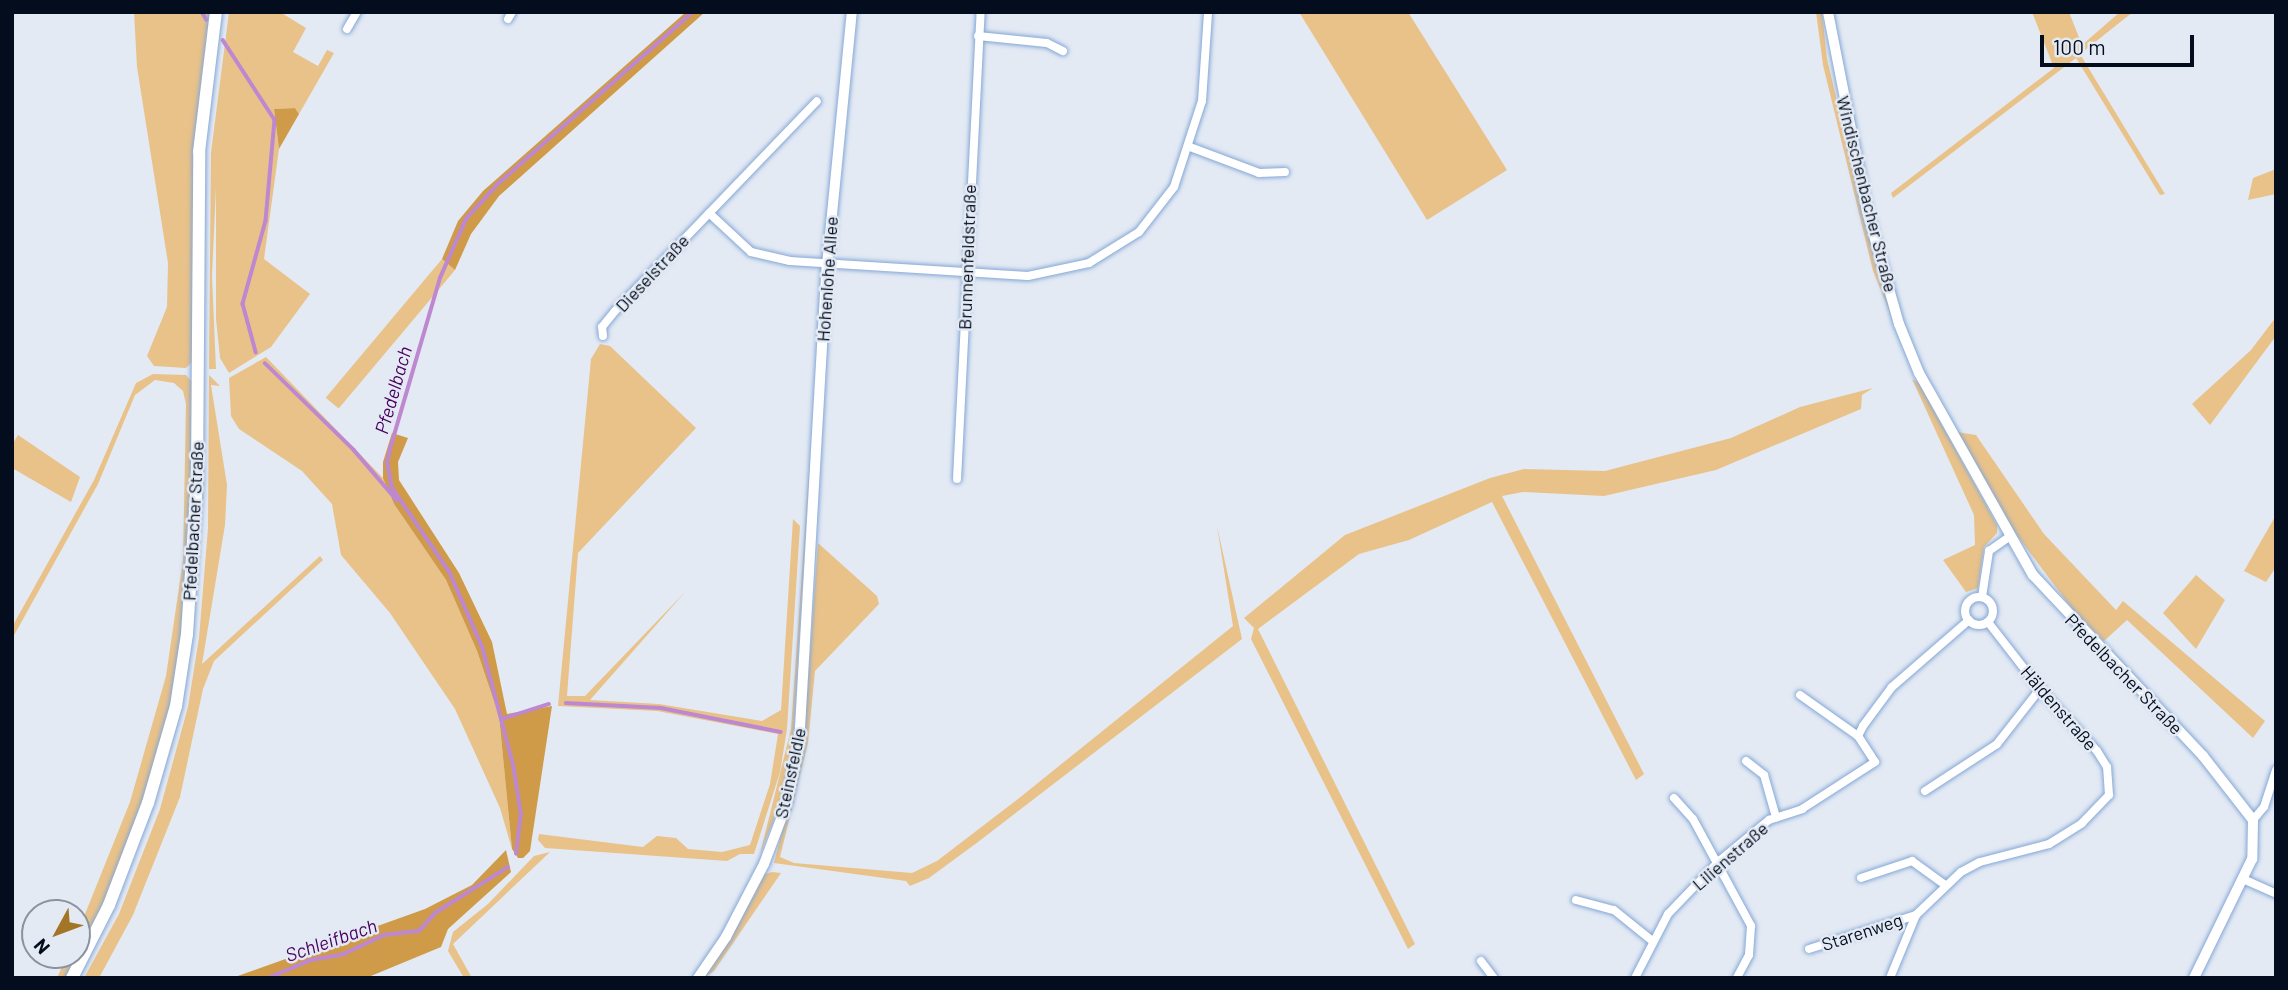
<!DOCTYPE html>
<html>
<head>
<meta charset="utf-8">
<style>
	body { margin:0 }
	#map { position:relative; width:2288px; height:990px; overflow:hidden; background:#e3eaf4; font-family:Barlow,sans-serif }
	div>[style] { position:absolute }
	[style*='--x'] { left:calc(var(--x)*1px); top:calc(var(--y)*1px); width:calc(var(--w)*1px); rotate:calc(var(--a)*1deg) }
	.green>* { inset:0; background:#e9c289; transform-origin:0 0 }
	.forest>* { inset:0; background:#cf9b48 }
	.stream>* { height:3.5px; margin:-1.75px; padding:0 1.75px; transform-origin:1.75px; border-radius:1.75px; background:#bd88d0 }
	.roads { filter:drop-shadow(0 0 2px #85a7d6) drop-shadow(0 0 2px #85a7d6) }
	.minor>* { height:8px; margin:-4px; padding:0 4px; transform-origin:4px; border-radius:4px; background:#fff }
	.minor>.ring { margin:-4px; padding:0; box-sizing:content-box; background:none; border:8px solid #fff; border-radius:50% }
	.tertiary>* { height:10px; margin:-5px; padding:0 5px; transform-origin:5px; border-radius:5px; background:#fff }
	.secondary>* { height:12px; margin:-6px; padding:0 6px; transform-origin:6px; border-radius:6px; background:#fff }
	span { translate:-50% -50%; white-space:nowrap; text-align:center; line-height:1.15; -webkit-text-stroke:5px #e3eaf4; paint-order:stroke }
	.street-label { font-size:18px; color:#030d1e }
	.water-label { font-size:19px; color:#4b015f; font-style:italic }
	.frame { position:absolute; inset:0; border:14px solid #030d1e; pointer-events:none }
	.north { position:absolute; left:21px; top:899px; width:70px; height:70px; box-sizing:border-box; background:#e3eaf4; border:2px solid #89929e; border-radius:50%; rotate:229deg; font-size:19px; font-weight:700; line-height:28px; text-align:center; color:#030d1e }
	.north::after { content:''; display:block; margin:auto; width:24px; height:32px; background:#a27527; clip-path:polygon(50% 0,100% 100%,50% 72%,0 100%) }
	.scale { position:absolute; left:2040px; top:35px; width:154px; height:32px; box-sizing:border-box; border:4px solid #030d1e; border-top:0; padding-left:9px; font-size:21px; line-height:24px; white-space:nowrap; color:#030d1e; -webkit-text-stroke:5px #e3eaf4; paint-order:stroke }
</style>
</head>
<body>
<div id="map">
	<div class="green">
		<i style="clip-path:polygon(134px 12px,211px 12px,194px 150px,192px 362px,186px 368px,154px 366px,147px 356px,167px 307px,168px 263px,137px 67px)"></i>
		<i style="clip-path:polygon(229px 12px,280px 12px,306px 28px,293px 52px,318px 66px,327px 50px,334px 53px,299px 114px,295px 108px,274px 109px,279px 149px,264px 259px,310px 294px,271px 347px,229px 373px,220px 358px,216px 319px,216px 188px,212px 276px,216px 369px,209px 369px,211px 153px)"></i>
		<i style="clip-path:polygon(1299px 12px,1408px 12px,1507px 170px,1427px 220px)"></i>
		<i style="clip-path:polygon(1816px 12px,1822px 12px,1827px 59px,1878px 274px,1895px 325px,1873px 271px,1823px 65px)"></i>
		<i style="clip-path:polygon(2032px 12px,2069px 12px,2082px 45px,2120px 12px,2133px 12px,2080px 54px,2165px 194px,2160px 195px,2076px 58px,1893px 198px,1891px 193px,2054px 68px)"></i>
		<i style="clip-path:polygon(2276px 169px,2276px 194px,2248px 200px,2253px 178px)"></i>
		<i style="left:442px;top:259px;width:17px;height:181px;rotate:40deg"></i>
		<i style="clip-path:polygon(2276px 317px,2276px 336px,2210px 425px,2192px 404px,2251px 350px)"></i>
		<i style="clip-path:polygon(600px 344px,610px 346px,696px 428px,578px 553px,567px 696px,585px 696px,686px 591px,590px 700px,659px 704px,762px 721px,781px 710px,793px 519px,800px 526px,787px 729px,780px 772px,754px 854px,740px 854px,727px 861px,545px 848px,538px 840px,539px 834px,643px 847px,657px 836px,676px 838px,688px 849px,722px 852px,750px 845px,770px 784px,778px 734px,657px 711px,558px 706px,591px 359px)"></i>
		<i style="clip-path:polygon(266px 357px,383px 478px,394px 504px,446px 580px,477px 651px,499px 716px,512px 849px,500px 808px,455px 709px,390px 613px,341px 555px,332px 504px,302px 471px,239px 429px,231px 416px,229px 378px)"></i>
		<i style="clip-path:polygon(153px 374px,186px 375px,192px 382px,192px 481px,182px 635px,170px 705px,144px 804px,104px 904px,65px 978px,57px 978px,67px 955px,77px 955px,77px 934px,130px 802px,166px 676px,183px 560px,186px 404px,183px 391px,174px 383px,155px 380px,135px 395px,98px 484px,12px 639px,12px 627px,94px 480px,136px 383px)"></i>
		<i style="clip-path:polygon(209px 375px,220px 386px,211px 385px,227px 485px,225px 525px,202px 664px,320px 556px,323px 560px,214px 661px,203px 689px,180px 797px,133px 915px,99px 978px,84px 978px,119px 914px,160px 809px,188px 707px,199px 638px,208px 528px)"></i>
		<i style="clip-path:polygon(1912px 379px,1919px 383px,1997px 525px,1997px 533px,1984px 547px,1978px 588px,1966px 592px,1943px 560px,1975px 545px,1974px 515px)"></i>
		<i style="clip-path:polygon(1873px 388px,1862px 395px,1861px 409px,1716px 470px,1604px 496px,1523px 492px,1502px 496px,1644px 774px,1636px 780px,1492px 502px,1409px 540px,1359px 554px,1258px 629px,1415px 944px,1408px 949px,1251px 639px,1254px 628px,1244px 618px,1345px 535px,1490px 478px,1524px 469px,1605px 471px,1731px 438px,1800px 407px)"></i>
		<i style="clip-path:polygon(1957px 432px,1976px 435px,2044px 534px,2116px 610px,2123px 601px,2265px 721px,2253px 738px,2127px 620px,2104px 641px,2073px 610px,2016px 534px)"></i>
		<i style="clip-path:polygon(18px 435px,80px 477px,71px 502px,12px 468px,12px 445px)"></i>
		<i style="clip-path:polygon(811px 442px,793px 746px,780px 804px,760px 854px,791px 729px)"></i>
		<i style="clip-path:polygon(2276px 515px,2276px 567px,2266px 582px,2244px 571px)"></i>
		<i style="clip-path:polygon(1217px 526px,1242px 639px,978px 842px,929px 878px,910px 886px,906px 881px,774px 863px,803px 747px,818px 543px,877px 596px,879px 604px,815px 671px,808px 743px,780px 857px,794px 863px,912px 873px,937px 861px,1018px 799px,1233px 626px)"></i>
		<i style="clip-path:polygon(2196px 575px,2225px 600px,2196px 649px,2163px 613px)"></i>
		<i style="clip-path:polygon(550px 852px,453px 944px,472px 978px,464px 978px,448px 951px,453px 932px,488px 904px,534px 856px)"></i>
		<i style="clip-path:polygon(772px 872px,781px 873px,714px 971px,703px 978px,730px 940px,765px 874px)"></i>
	</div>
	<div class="forest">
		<i style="clip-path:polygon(686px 12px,705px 12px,499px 196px,471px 234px,455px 270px,442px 259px,458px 221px,483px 191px)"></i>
		<i style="clip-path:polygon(295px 108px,299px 114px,279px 149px,274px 109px)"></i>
		<i style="clip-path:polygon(392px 433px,408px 438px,398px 462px,399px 480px,459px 573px,492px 642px,507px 714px,552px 706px,530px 851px,523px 858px,518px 858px,512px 849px,499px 716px,477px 651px,446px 580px,394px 504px,383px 478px,383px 462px)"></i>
		<i style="clip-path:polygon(506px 850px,511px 872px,448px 929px,441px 947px,366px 978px,232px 978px,425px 909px,472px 885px)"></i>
	</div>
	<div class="stream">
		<i style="--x:202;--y:12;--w:9;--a:58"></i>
		<i style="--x:223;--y:40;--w:95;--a:57"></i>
		<i style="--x:275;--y:120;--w:101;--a:95.1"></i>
		<i style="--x:266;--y:221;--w:86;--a:105.5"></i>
		<i style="--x:243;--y:304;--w:50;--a:74.8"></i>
		<i style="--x:265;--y:363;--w:124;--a:44.3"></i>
		<i style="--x:354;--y:450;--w:66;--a:49.3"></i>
		<i style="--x:566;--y:703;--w:95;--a:3"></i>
		<i style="--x:661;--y:708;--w:122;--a:11.3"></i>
		<i style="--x:502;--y:719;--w:49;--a:-17.7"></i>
		<i style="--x:516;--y:854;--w:39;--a:-83"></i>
		<i style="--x:521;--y:815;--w:51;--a:-99.1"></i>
		<i style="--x:513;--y:765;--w:122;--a:-104.7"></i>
		<i style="--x:482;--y:647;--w:82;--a:-113.7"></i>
		<i style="--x:449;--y:572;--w:102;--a:-124.2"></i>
		<i style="--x:392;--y:488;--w:25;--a:-101"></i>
		<i style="--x:387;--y:463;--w:14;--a:-78"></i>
		<i style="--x:390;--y:449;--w:178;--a:-73.7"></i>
		<i style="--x:440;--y:278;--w:64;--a:-66.2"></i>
		<i style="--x:466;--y:219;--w:49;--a:-47.5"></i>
		<i style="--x:499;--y:183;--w:259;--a:-41.4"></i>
		<i style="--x:268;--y:978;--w:47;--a:-22.7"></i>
		<i style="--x:311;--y:960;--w:34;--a:-10"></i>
		<i style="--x:344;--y:954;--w:44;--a:-25.4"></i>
		<i style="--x:384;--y:935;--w:35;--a:-7"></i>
		<i style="--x:419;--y:931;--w:24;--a:-48"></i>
		<i style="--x:435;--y:913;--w:86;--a:-32.2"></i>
	</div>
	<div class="roads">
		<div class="minor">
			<i style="--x:508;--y:19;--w:8;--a:-60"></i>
			<i style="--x:347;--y:29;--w:20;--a:-60"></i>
			<i style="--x:978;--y:36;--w:69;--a:5.8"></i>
			<i style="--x:1047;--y:43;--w:18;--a:27"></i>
			<i style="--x:1190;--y:147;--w:74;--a:20.6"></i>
			<i style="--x:1259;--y:173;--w:26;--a:-2"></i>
			<i style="--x:709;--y:213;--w:57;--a:42.9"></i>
			<i style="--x:751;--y:252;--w:40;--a:13"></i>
			<i style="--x:790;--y:261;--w:238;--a:3.6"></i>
			<i style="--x:1028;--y:276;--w:62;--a:-12"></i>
			<i style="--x:1089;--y:263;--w:59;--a:-31.8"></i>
			<i style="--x:1139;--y:232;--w:57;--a:-52.1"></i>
			<i style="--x:1174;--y:187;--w:90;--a:-72"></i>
			<i style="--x:1202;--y:101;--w:89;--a:-86.1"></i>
			<i style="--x:603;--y:336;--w:9;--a:-96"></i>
			<i style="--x:602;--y:327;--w:21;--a:-51"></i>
			<i style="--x:615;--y:311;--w:291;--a:-46.1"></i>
			<i style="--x:957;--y:479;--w:468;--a:-87.1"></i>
			<i style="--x:1982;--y:597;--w:47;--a:-81.3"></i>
			<i style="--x:1989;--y:551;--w:24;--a:-35"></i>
			<i class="ring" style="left:1965px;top:597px;width:20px;height:20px"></i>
			<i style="--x:1800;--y:695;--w:71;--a:35.3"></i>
			<i style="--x:1746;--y:761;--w:23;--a:38"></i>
			<i style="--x:1764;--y:775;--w:44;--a:74.1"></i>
			<i style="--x:1925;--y:791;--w:86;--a:-33.1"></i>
			<i style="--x:1997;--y:744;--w:70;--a:-52"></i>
			<i style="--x:1674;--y:798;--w:28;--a:48"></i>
			<i style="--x:1693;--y:819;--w:122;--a:61.5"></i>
			<i style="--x:1751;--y:926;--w:29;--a:94"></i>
			<i style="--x:1749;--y:955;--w:26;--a:118"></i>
			<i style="--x:2253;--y:820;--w:17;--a:-50"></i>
			<i style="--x:2264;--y:807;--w:39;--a:-72"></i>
			<i style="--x:1861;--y:878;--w:54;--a:-18.4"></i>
			<i style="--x:1912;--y:861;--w:41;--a:36"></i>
			<i style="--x:2243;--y:879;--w:36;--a:24"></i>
			<i style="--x:1576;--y:900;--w:39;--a:15"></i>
			<i style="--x:1614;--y:910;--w:48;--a:39"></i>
			<i style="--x:1809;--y:949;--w:112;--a:-17.6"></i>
			<i style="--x:1481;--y:961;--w:21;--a:53"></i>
			<i style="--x:1635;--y:978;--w:72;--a:-62.7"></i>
			<i style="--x:1668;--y:914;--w:74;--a:-46.1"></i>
			<i style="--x:1719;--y:861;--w:65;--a:-39.4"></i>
			<i style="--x:1769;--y:820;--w:35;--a:-18"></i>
			<i style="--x:1802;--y:809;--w:87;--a:-32.8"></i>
			<i style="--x:1875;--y:762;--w:31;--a:-123"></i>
			<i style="--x:1858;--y:736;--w:11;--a:-63"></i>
			<i style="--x:1863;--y:726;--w:49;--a:-53.4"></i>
			<i style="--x:1892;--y:687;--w:102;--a:-41"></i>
			<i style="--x:1890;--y:978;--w:68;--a:-67.6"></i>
			<i style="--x:1916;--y:915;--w:62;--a:-43.7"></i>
			<i style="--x:1961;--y:872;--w:21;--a:-28"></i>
			<i style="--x:1980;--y:862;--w:71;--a:-14.6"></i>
			<i style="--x:2049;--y:844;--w:39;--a:-32"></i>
			<i style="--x:2082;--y:823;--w:39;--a:-46"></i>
			<i style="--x:2109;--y:795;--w:28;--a:-94"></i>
			<i style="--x:2107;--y:767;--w:19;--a:-122"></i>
			<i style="--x:2097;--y:751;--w:84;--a:-132.6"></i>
			<i style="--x:2040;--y:689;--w:85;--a:-127.8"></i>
		</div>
		<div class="tertiary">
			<i style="--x:1828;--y:12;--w:203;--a:78.9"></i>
			<i style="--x:1867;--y:211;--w:117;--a:74.2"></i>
			<i style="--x:1899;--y:324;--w:53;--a:67.8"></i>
			<i style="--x:1919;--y:373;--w:232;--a:60.6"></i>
			<i style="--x:2033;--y:575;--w:248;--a:46.8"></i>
			<i style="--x:2203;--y:756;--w:81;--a:52"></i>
			<i style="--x:2253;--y:820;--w:39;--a:91"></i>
			<i style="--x:2252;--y:859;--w:132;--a:116"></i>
			<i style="--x:698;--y:978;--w:50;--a:-55.7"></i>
			<i style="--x:726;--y:937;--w:82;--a:-62.5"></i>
			<i style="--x:764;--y:864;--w:65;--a:-69.3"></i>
			<i style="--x:787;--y:803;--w:59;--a:-78.3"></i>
			<i style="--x:799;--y:745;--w:481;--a:-86.7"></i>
			<i style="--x:827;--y:265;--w:254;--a:-84.4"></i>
		</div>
		<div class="secondary">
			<i style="--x:72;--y:978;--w:82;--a:-63.1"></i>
			<i style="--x:109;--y:905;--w:109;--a:-69.1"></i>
			<i style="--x:148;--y:803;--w:101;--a:-73.9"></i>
			<i style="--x:176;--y:706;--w:73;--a:-81.3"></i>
			<i style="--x:187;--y:634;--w:155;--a:-86.3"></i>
			<i style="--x:197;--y:479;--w:327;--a:-89.6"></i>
			<i style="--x:199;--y:152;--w:141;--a:-83.1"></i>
		</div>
	</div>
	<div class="street-label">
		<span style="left:1867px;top:194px;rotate:76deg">Windischenbacher Straße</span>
		<span style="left:967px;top:257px;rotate:-88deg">Brunnenfeldstraße</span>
		<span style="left:652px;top:273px;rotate:-47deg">Dieselstraße</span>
		<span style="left:827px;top:279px;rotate:-86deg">Hohenlohe Allee</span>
		<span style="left:193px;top:521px;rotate:-87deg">Pfedelbacher Straße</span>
		<span style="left:2124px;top:674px;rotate:46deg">Pfedelbacher Straße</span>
		<span style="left:2059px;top:708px;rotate:49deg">Häldenstraße</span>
		<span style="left:790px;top:773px;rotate:-78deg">Steinsfeldle</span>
		<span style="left:1730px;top:856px;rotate:-41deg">Lilienstraße</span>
		<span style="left:1862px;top:932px;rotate:-18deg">Starenweg</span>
	</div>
	<div class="water-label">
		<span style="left:393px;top:390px;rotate:-74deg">Pfedelbach</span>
		<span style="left:331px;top:940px;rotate:-19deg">Schleifbach</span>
	</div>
	<div class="frame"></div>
	<div class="north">N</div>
	<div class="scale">100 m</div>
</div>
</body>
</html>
